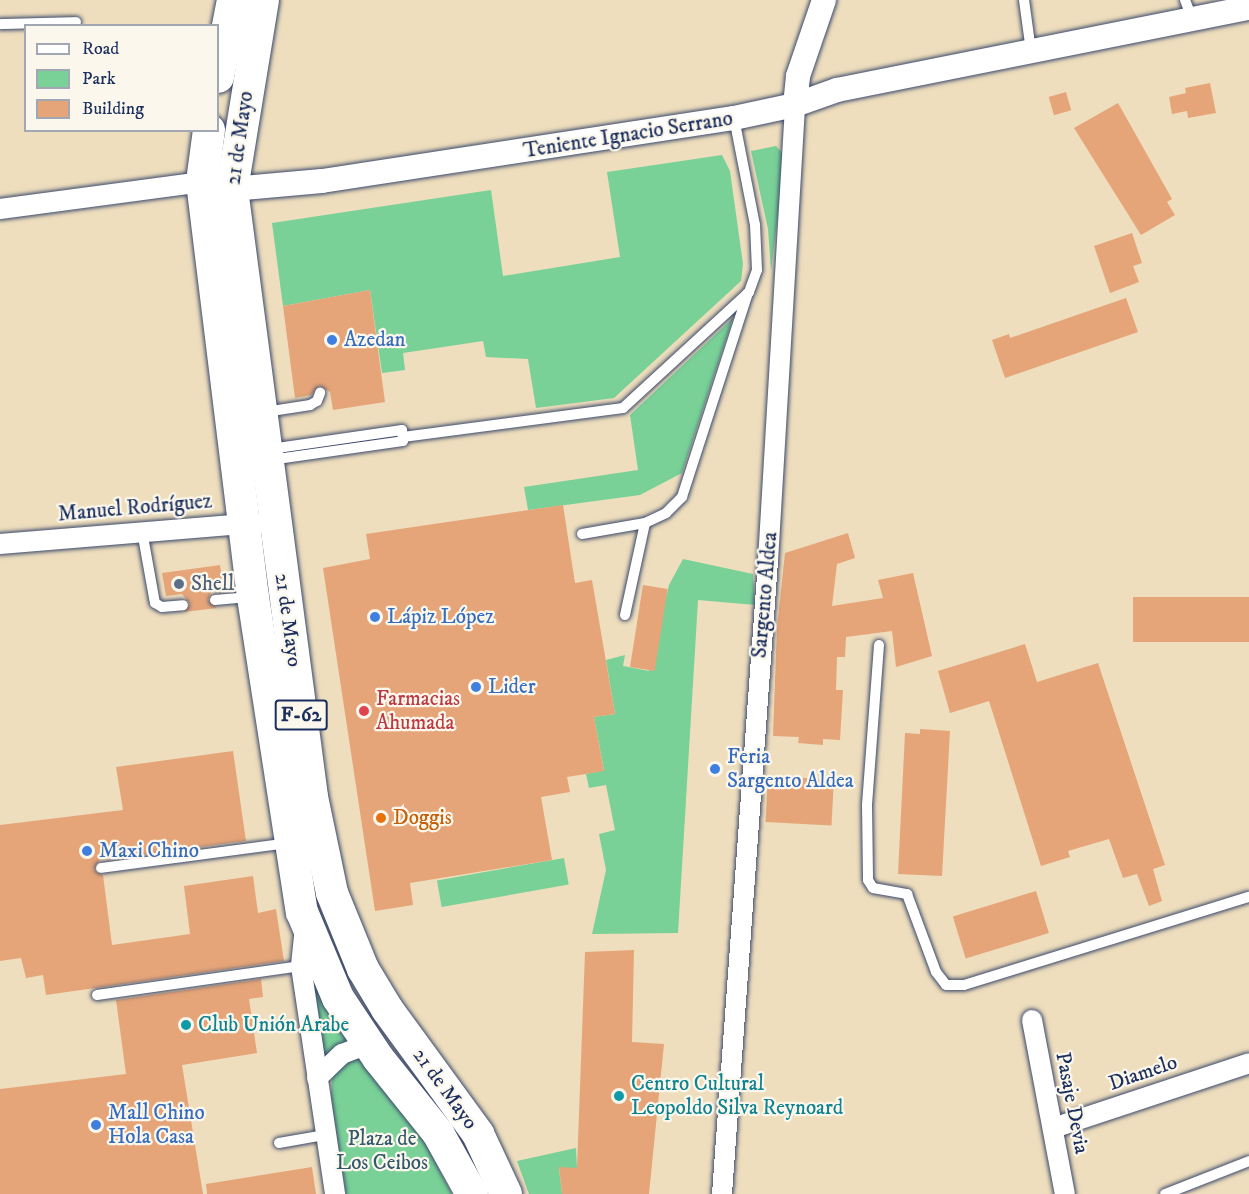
<!DOCTYPE html>
<html>
<head>
<meta charset="utf-8">
<style>
	body { margin:0 }
	#map { position:relative; width:1249px; height:1194px; overflow:hidden; background:#eedebd; font-family:"IM FELL DW Pica",serif }
	div>[style] { position:absolute }
	[style*='--x'] { left:calc(var(--x)*1px); top:calc(var(--y)*1px); width:calc(var(--w)*1px); rotate:calc(var(--a)*1deg) }
	.green>* { inset:0; background:#79d197; transform-origin:0 0 }
	.building>* { inset:0; background:#e5a579; transform-origin:0 0 }
	.roads { filter:drop-shadow(0 0 2px #3b496c) drop-shadow(0 0 2px #3b496c) }
	.service>* { height:10px; margin:-5px; padding:0 5px; transform-origin:5px; border-radius:5px; background:#fff }
	.minor>* { height:20px; margin:-10px; padding:0 10px; transform-origin:10px; border-radius:10px; background:#fff }
	.tertiary>* { height:24px; margin:-12px; padding:0 12px; transform-origin:12px; border-radius:12px; background:#fff }
	.primary>* { height:32px; margin:-16px; padding:0 16px; transform-origin:16px; border-radius:16px; background:#fff }
	.dots>* { width:16px; height:16px; translate:-50% -50%; box-sizing:border-box; border:3px solid #fbf7ec; border-radius:50% }
	span { translate:-50% -50%; white-space:nowrap; text-align:center; line-height:1.15; -webkit-text-stroke:4.5px #fbf7ec; paint-order:stroke }
	.shield-label span { padding:2px 4px; background:#fbf7ec; border:2px solid; border-radius:4px; -webkit-text-stroke-width:0 }
	.shield-label { font-size:20px; color:#1b2f5e; font-weight:700 }
	.street-label { font-size:21px; color:#1b2f5e }
	.shop-label { font-size:21px; color:#366cbe }
	.left { translate:0 -50%; text-align:left }
	.service-label { font-size:21px; color:#4e5e75 }
	.health-label { font-size:21px; color:#be3a42 }
	.food-label { font-size:21px; color:#c56008 }
	.culture-label { font-size:21px; color:#0d838f }
	.park-label { font-size:21px; color:#32586c }
	.legend { position:absolute; left:24px; top:24px; width:195px; height:108px; box-sizing:border-box; background:#fbf7ec; border:2px solid #a1a7b3; margin:0; padding:8px 10px; list-style:none; font-size:18px; color:#1b2f5e }
	.legend li { display:flex; align-items:center; gap:12px; height:30px }
	.legend b { width:30px; border:2px solid #a1a7b3 }
</style>
</head>
<body>
<div id="map">
	<div class="green">
		<i style="clip-path:polygon(776px 146px,785px 156px,771px 271px,768px 229px,751px 151px)"></i>
		<i style="clip-path:polygon(722px 155px,730px 171px,743px 264px,741px 281px,614px 398px,536px 408px,528px 359px,486px 357px,483px 341px,403px 353px,405px 370px,382px 373px,370px 290px,283px 306px,272px 223px,491px 190px,503px 276px,620px 257px,607px 172px)"></i>
		<i style="clip-path:polygon(733px 318px,682px 473px,640px 495px,528px 510px,524px 487px,638px 470px,630px 415px)"></i>
		<i style="clip-path:polygon(683px 559px,753px 574px,755px 605px,698px 600px,678px 933px,592px 934px,606px 870px,599px 834px,615px 830px,606px 785px,589px 788px,586px 774px,604px 770px,594px 717px,615px 714px,606px 660px,625px 655px,623px 666px,649px 671px,669px 585px)"></i>
		<i style="left:564px;top:858px;width:27px;height:129px;rotate:80deg"></i>
		<i style="clip-path:polygon(310px 971px,350px 1041px,322px 1058px)"></i>
		<i style="clip-path:polygon(350px 1059px,363px 1059px,417px 1127px,452px 1194px,346px 1194px,331px 1099px,332px 1079px,340px 1066px)"></i>
		<i style="clip-path:polygon(576px 1148px,577px 1168px,559px 1168px,562px 1194px,529px 1194px,517px 1161px)"></i>
	</div>
	<div class="building">
		<i style="clip-path:polygon(1210px 83px,1216px 113px,1188px 118px,1187px 111px,1172px 114px,1169px 97px,1186px 93px,1185px 88px)"></i>
		<i style="left:1066px;top:92px;width:19px;height:18px;rotate:74deg"></i>
		<i style="clip-path:polygon(1118px 103px,1172px 199px,1167px 202px,1175px 215px,1141px 235px,1074px 128px)"></i>
		<i style="clip-path:polygon(1132px 233px,1142px 263px,1133px 266px,1139px 282px,1110px 293px,1094px 246px)"></i>
		<i style="clip-path:polygon(370px 290px,385px 402px,333px 410px,330px 392px,319px 386px,311px 395px,295px 398px,283px 306px)"></i>
		<i style="clip-path:polygon(1126px 298px,1138px 332px,1005px 378px,992px 340px,1009px 334px,1010px 338px)"></i>
		<i style="clip-path:polygon(563px 505px,575px 583px,592px 580px,615px 714px,594px 717px,604px 771px,567px 777px,570px 792px,541px 797px,552px 860px,410px 883px,413px 905px,375px 911px,323px 568px,370px 559px,366px 534px)"></i>
		<i style="clip-path:polygon(848px 533px,855px 558px,837px 564px,832px 606px,883px 598px,878px 580px,913px 573px,932px 656px,896px 667px,892px 631px,846px 637px,845px 657px,837px 657px,836px 690px,843px 690px,840px 740px,823px 739px,823px 745px,798px 743px,799px 737px,773px 736px,777px 628px,785px 553px)"></i>
		<i style="clip-path:polygon(220px 565px,223px 586px,213px 588px,208px 600px,217px 608px,184px 612px,190px 604px,182px 594px,166px 596px,162px 573px)"></i>
		<i style="left:643px;top:585px;width:25px;height:83px;rotate:9deg"></i>
		<i style="left:1249px;top:597px;width:45px;height:116px;rotate:90deg"></i>
		<i style="clip-path:polygon(1025px 644px,1037px 682px,1098px 663px,1165px 865px,1153px 869px,1162px 901px,1149px 906px,1137px 874px,1123px 878px,1109px 839px,1068px 851px,1070px 857px,1041px 866px,989px 701px,950px 713px,938px 671px)"></i>
		<i style="clip-path:polygon(920px 729px,950px 731px,942px 876px,898px 874px,905px 733px,920px 734px)"></i>
		<i style="clip-path:polygon(233px 751px,246px 841px,100px 860px,94px 870px,103px 875px,112px 945px,190px 934px,184px 886px,253px 876px,258px 913px,276px 909px,284px 961px,46px 995px,43px 975px,26px 978px,21px 958px,0 961px,0 825px,123px 810px,116px 767px)"></i>
		<i style="left:768px;top:776px;width:66px;height:46px;rotate:3deg"></i>
		<i style="left:1036px;top:891px;width:44px;height:87px;rotate:73deg"></i>
		<i style="clip-path:polygon(634px 950px,632px 1042px,664px 1044px,649px 1194px,562px 1194px,559px 1167px,577px 1168px,585px 952px)"></i>
		<i style="clip-path:polygon(261px 979px,263px 997px,249px 999px,257px 1053px,182px 1065px,203px 1194px,0 1194px,0 1089px,126px 1074px,116px 1000px)"></i>
		<i style="clip-path:polygon(312px 1167px,316px 1194px,207px 1194px,206px 1184px)"></i>
	</div>
	<div class="roads">
		<div class="service">
			<i style="--x:1024;--y:0;--w:51;--a:82.2"></i>
			<i style="--x:1185;--y:0;--w:19;--a:69"></i>
			<i style="--x:0;--y:24;--w:76;--a:-1.5"></i>
			<i style="--x:265;--y:412;--w:46;--a:-8.8"></i>
			<i style="--x:310;--y:405;--w:8;--a:-30"></i>
			<i style="--x:317;--y:401;--w:9;--a:-69"></i>
			<i style="--x:403;--y:437;--w:222;--a:-7.5"></i>
			<i style="--x:623;--y:408;--w:171;--a:-42.6"></i>
			<i style="--x:749;--y:292;--w:23;--a:-70"></i>
			<i style="--x:757;--y:270;--w:45;--a:-92.5"></i>
			<i style="--x:755;--y:225;--w:109;--a:-101.1"></i>
			<i style="--x:270;--y:460;--w:134;--a:-8.1"></i>
			<i style="--x:403;--y:441;--w:11;--a:-95"></i>
			<i style="--x:402;--y:430;--w:133;--a:171.8"></i>
			<i style="--x:142;--y:531;--w:73;--a:79.8"></i>
			<i style="--x:155;--y:603;--w:8;--a:30"></i>
			<i style="--x:162;--y:607;--w:21;--a:-5"></i>
			<i style="--x:582;--y:534;--w:64;--a:-9.9"></i>
			<i style="--x:645;--y:523;--w:23;--a:-25"></i>
			<i style="--x:666;--y:513;--w:23;--a:-45"></i>
			<i style="--x:682;--y:497;--w:214;--a:-72.1"></i>
			<i style="--x:215;--y:600;--w:36;--a:-5"></i>
			<i style="--x:625;--y:615;--w:94;--a:-77.7"></i>
			<i style="--x:879;--y:645;--w:160;--a:94.3"></i>
			<i style="--x:867;--y:805;--w:75;--a:89.2"></i>
			<i style="--x:868;--y:880;--w:9;--a:58"></i>
			<i style="--x:873;--y:888;--w:35;--a:10"></i>
			<i style="--x:907;--y:894;--w:83;--a:69.6"></i>
			<i style="--x:936;--y:972;--w:16;--a:52"></i>
			<i style="--x:946;--y:985;--w:18;--a:0"></i>
			<i style="--x:964;--y:985;--w:298;--a:-17.2"></i>
			<i style="--x:101;--y:868;--w:189;--a:-7.6"></i>
			<i style="--x:97;--y:995;--w:206;--a:-8.1"></i>
			<i style="--x:279;--y:1143;--w:47;--a:-9.9"></i>
			<i style="--x:1165;--y:1194;--w:90;--a:-21.4"></i>
		</div>
		<div class="minor">
			<i style="--x:0;--y:209;--w:204;--a:-7.6"></i>
			<i style="--x:0;--y:544;--w:255;--a:-4.7"></i>
			<i style="--x:305;--y:927;--w:39;--a:96"></i>
			<i style="--x:301;--y:966;--w:231;--a:81.5"></i>
			<i style="--x:1032;--y:1020;--w:177;--a:79.3"></i>
			<i style="--x:317;--y:1078;--w:35;--a:-44"></i>
			<i style="--x:342;--y:1054;--w:28;--a:-21"></i>
			<i style="--x:1053;--y:1128;--w:206;--a:-18.3"></i>
			<i style="--x:722;--y:1194;--w:635;--a:-85.84"></i>
			<i style="--x:768;--y:561;--w:457;--a:-86.6"></i>
		</div>
		<div class="tertiary">
			<i style="--x:795;--y:105;--w:29;--a:-84"></i>
			<i style="--x:798;--y:76;--w:80;--a:-71.1"></i>
			<i style="--x:216;--y:186;--w:16;--a:11"></i>
			<i style="--x:232;--y:189;--w:90;--a:-5.1"></i>
			<i style="--x:322;--y:181;--w:417;--a:-8.7"></i>
			<i style="--x:734;--y:118;--w:62;--a:-12"></i>
			<i style="--x:795;--y:105;--w:45;--a:-19.7"></i>
			<i style="--x:837;--y:90;--w:420;--a:-11.3"></i>
		</div>
		<div class="primary">
			<i style="--x:263;--y:0;--w:192;--a:99.3"></i>
			<i style="--x:232;--y:189;--w:613;--a:82.5"></i>
			<i style="--x:312;--y:797;--w:98;--a:78.2"></i>
			<i style="--x:332;--y:893;--w:82;--a:67.8"></i>
			<i style="--x:363;--y:969;--w:47;--a:59"></i>
			<i style="--x:387;--y:1009;--w:155;--a:53.9"></i>
			<i style="--x:478;--y:1134;--w:66;--a:65"></i>
			<i style="--x:218;--y:77;--w:78;--a:-79"></i>
			<i style="--x:209;--y:130;--w:52;--a:97.7"></i>
			<i style="--x:202;--y:182;--w:418;--a:83"></i>
			<i style="--x:253;--y:597;--w:319;--a:81.2"></i>
			<i style="--x:302;--y:912;--w:93;--a:67.3"></i>
			<i style="--x:338;--y:998;--w:72;--a:56.3"></i>
			<i style="--x:378;--y:1058;--w:96;--a:51.3"></i>
			<i style="--x:438;--y:1133;--w:70;--a:60.9"></i>
		</div>
	</div>
	<div class="dots">
		<i style="left:332px;top:340px;background:#3f7fe0"></i>
		<i style="left:179px;top:584px;background:#5c6f8a"></i>
		<i style="left:375px;top:617px;background:#3f7fe0"></i>
		<i style="left:476px;top:687px;background:#3f7fe0"></i>
		<i style="left:364px;top:711px;background:#e0444e"></i>
		<i style="left:715px;top:769px;background:#3f7fe0"></i>
		<i style="left:381px;top:818px;background:#e8710a"></i>
		<i style="left:87px;top:851px;background:#3f7fe0"></i>
		<i style="left:186px;top:1025px;background:#0f9aa8"></i>
		<i style="left:619px;top:1096px;background:#0f9aa8"></i>
		<i style="left:96px;top:1125px;background:#3f7fe0"></i>
	</div>
	<div class="shield-label">
		<span style="left:301px;top:715px">F-62</span>
	</div>
	<div class="street-label">
		<span style="left:628px;top:135px;rotate:-9deg">Teniente Ignacio Serrano</span>
		<span style="left:240px;top:138px;rotate:-82deg">21 de Mayo</span>
		<span style="left:135px;top:508px;rotate:-5deg">Manuel Rodríguez</span>
		<span style="left:765px;top:595px;rotate:-85deg">Sargento Aldea</span>
		<span style="left:288px;top:620px;rotate:82deg">21 de Mayo</span>
		<span style="left:1143px;top:1073px;rotate:-19deg">Diamelo</span>
		<span style="left:445px;top:1089px;rotate:54deg">21 de Mayo</span>
		<span style="left:1072px;top:1103px;rotate:79deg">Pasaje Devia</span>
	</div>
	<div class="shop-label">
		<span class="left" style="left:344px;top:340px">Azedan</span>
		<span class="left" style="left:387px;top:617px">Lápiz López</span>
		<span class="left" style="left:488px;top:687px">Lider</span>
		<span class="left" style="left:727px;top:769px">Feria<br>Sargento Aldea</span>
		<span class="left" style="left:99px;top:851px">Maxi Chino</span>
		<span class="left" style="left:108px;top:1125px">Mall Chino<br>Hola Casa</span>
	</div>
	<div class="service-label">
		<span class="left" style="left:191px;top:584px">Shell</span>
	</div>
	<div class="health-label">
		<span class="left" style="left:376px;top:711px">Farmacias<br>Ahumada</span>
	</div>
	<div class="food-label">
		<span class="left" style="left:393px;top:818px">Doggis</span>
	</div>
	<div class="culture-label">
		<span class="left" style="left:198px;top:1025px">Club Unión Arabe</span>
		<span class="left" style="left:631px;top:1096px">Centro Cultural<br>Leopoldo Silva Reynoard</span>
	</div>
	<div class="park-label">
		<span style="left:382px;top:1151px">Plaza de<br>Los Ceibos</span>
	</div>
	<ul class="legend">
	<li><b style="height:8px;background:#fff"></b>Road</li>
	<li><b style="height:16px;background:#79d197"></b>Park</li>
	<li><b style="height:16px;background:#e5a579"></b>Building</li>
	</ul>
</div>
</body>
</html>
